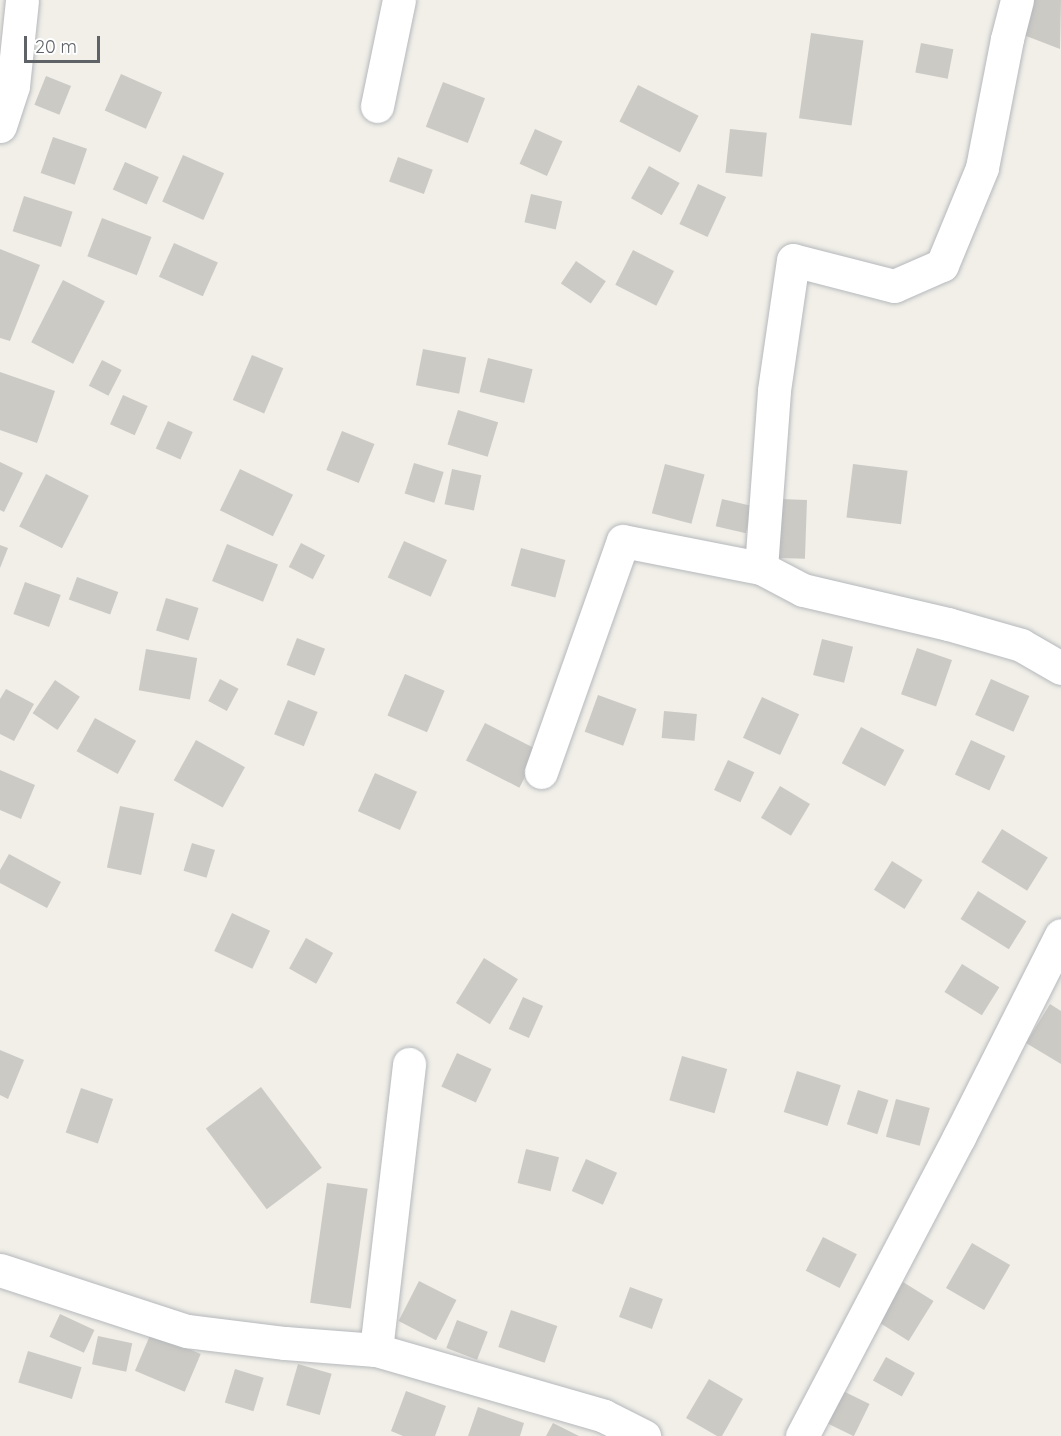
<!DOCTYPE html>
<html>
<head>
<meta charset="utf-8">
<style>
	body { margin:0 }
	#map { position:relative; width:1061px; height:1436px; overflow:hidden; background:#f1efe8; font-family:Quicksand,sans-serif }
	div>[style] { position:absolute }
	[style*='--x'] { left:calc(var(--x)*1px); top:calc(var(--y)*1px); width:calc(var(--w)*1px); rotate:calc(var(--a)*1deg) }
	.building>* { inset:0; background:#cccac5; transform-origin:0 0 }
	.roads { filter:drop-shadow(0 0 2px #b5b8bc) drop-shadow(0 0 2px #b5b8bc) }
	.minor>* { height:33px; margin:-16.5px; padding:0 16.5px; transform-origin:16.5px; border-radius:16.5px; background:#fff }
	span { translate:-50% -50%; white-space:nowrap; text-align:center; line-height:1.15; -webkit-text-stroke:6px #fff; paint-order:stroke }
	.scale { position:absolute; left:24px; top:36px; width:76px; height:27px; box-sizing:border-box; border:3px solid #5f6368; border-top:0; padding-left:8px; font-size:18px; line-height:21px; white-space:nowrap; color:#5f6368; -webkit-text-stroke:4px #fff; paint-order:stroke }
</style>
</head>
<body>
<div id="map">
	<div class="building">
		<i style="clip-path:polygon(1034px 0,1061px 0,1060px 49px,1021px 34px)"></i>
		<i style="left:811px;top:33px;width:53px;height:86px;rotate:8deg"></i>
		<i style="left:921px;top:43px;width:33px;height:30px;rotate:11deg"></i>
		<i style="left:121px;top:74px;width:45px;height:40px;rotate:24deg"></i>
		<i style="left:46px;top:76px;width:27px;height:31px;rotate:22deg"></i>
		<i style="left:443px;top:82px;width:45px;height:48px;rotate:21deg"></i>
		<i style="left:638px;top:85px;width:68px;height:41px;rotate:27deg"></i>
		<i style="left:535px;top:129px;width:30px;height:38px;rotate:24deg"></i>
		<i style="left:730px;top:129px;width:37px;height:44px;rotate:6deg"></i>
		<i style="left:53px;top:137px;width:36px;height:38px;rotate:19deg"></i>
		<i style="left:183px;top:155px;width:45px;height:51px;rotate:24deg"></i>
		<i style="left:398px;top:157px;width:37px;height:26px;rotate:20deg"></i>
		<i style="left:125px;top:162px;width:37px;height:30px;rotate:24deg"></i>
		<i style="left:649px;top:166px;width:35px;height:37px;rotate:29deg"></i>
		<i style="left:698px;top:184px;width:31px;height:44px;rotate:25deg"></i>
		<i style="left:531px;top:194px;width:32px;height:29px;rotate:13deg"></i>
		<i style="left:24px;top:196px;width:51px;height:37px;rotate:18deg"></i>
		<i style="left:102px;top:218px;width:53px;height:41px;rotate:21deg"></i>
		<i style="left:174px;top:243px;width:48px;height:37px;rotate:24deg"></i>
		<i style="clip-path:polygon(0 249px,40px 265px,10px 341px,0 338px)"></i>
		<i style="left:633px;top:250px;width:46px;height:39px;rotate:27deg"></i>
		<i style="left:576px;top:261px;width:36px;height:27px;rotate:34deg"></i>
		<i style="left:63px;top:280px;width:47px;height:70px;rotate:27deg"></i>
		<i style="left:423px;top:349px;width:44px;height:37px;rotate:11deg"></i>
		<i style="left:252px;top:355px;width:34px;height:49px;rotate:23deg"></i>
		<i style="left:488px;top:358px;width:46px;height:35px;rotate:14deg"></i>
		<i style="left:102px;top:360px;width:22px;height:29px;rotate:27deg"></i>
		<i style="clip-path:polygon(0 372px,55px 391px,37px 443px,0 430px)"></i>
		<i style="left:123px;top:395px;width:27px;height:32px;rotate:24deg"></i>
		<i style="left:458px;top:410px;width:42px;height:36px;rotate:17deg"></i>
		<i style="left:168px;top:421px;width:27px;height:30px;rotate:24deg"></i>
		<i style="left:342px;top:431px;width:35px;height:42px;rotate:22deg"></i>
		<i style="clip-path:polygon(0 462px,23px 473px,4px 512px,0 510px)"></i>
		<i style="left:414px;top:463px;width:31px;height:32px;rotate:17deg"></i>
		<i style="left:665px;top:464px;width:41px;height:51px;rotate:15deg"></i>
		<i style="left:853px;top:464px;width:55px;height:54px;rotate:7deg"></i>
		<i style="left:240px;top:469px;width:59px;height:46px;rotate:26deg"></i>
		<i style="left:452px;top:469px;width:30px;height:36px;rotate:12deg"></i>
		<i style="left:46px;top:474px;width:48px;height:59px;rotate:27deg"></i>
		<i style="left:722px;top:499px;width:31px;height:28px;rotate:13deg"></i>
		<i style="left:781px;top:499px;width:26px;height:59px;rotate:2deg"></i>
		<i style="left:404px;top:541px;width:47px;height:40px;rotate:24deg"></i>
		<i style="left:301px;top:543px;width:27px;height:27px;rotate:27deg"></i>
		<i style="left:227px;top:544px;width:55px;height:40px;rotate:22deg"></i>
		<i style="clip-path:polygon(0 545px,8px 548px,0 568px)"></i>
		<i style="left:521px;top:548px;width:46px;height:39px;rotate:15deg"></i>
		<i style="left:77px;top:577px;width:44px;height:24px;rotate:20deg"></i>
		<i style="left:25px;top:582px;width:38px;height:34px;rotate:20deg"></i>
		<i style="left:166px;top:598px;width:34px;height:34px;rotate:17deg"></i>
		<i style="left:297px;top:638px;width:30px;height:29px;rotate:21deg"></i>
		<i style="left:822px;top:639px;width:32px;height:37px;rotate:14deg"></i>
		<i style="left:917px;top:648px;width:37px;height:49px;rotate:19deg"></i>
		<i style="left:146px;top:649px;width:52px;height:42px;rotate:10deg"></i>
		<i style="left:405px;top:674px;width:43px;height:45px;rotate:23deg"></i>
		<i style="left:220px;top:679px;width:21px;height:25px;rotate:28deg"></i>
		<i style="left:991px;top:679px;width:42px;height:39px;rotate:24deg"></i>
		<i style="left:55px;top:680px;width:30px;height:40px;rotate:34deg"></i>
		<i style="clip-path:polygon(6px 689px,34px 704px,14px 741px,0 734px,0 699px)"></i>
		<i style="left:598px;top:695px;width:41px;height:39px;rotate:20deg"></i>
		<i style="left:762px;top:697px;width:41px;height:45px;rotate:25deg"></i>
		<i style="left:288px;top:700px;width:32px;height:37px;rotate:22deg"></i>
		<i style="left:664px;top:711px;width:33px;height:27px;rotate:5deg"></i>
		<i style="left:95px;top:718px;width:47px;height:38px;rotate:29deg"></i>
		<i style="left:485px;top:723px;width:60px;height:42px;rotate:27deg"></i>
		<i style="left:861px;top:727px;width:49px;height:41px;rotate:28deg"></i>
		<i style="left:196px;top:740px;width:56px;height:46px;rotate:29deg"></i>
		<i style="left:971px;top:740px;width:38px;height:38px;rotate:25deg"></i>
		<i style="left:728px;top:760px;width:29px;height:33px;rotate:25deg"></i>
		<i style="clip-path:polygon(0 770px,35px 785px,21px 819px,0 810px)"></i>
		<i style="left:375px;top:773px;width:46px;height:42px;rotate:24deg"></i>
		<i style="left:780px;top:786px;width:35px;height:37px;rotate:31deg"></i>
		<i style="left:120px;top:806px;width:35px;height:63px;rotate:12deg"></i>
		<i style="left:1002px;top:829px;width:54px;height:39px;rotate:32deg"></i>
		<i style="left:192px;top:843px;width:24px;height:29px;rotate:17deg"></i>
		<i style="clip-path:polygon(9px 854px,61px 882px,47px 908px,0 883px,0 870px)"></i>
		<i style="left:892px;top:861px;width:36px;height:34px;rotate:32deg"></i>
		<i style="left:978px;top:891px;width:57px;height:33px;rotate:32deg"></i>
		<i style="left:232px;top:913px;width:42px;height:42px;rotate:25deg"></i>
		<i style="left:306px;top:938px;width:31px;height:35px;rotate:29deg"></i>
		<i style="left:484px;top:958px;width:40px;height:53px;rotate:32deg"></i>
		<i style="left:962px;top:964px;width:44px;height:33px;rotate:32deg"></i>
		<i style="left:523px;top:997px;width:22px;height:35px;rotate:24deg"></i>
		<i style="clip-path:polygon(1050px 1004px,1061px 1011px,1061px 1064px,1026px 1043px)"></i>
		<i style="clip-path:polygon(0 1050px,24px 1060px,8px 1099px,0 1095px)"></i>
		<i style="left:457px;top:1053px;width:38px;height:37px;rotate:25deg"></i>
		<i style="left:682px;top:1056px;width:47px;height:46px;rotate:16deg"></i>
		<i style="left:797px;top:1071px;width:46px;height:43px;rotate:18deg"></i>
		<i style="left:261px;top:1087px;width:101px;height:69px;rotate:53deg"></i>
		<i style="left:81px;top:1088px;width:34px;height:47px;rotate:19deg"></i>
		<i style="left:858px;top:1090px;width:32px;height:36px;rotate:18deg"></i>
		<i style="left:896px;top:1099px;width:35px;height:39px;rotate:15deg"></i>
		<i style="left:526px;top:1149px;width:34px;height:35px;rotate:14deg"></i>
		<i style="left:586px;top:1159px;width:34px;height:35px;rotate:24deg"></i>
		<i style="left:327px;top:1183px;width:41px;height:121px;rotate:8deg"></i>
		<i style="left:823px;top:1237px;width:38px;height:38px;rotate:27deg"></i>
		<i style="left:972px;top:1243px;width:44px;height:52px;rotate:30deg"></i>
		<i style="left:419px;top:1281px;width:42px;height:45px;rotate:27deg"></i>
		<i style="left:903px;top:1282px;width:36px;height:47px;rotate:32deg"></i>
		<i style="left:630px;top:1287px;width:35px;height:32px;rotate:20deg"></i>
		<i style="left:511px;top:1310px;width:49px;height:39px;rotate:19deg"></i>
		<i style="left:60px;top:1314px;width:38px;height:25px;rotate:25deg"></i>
		<i style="left:457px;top:1320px;width:33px;height:30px;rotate:21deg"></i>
		<i style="left:151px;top:1333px;width:54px;height:41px;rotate:23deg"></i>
		<i style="left:98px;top:1336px;width:35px;height:29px;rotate:12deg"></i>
		<i style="left:28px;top:1351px;width:56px;height:33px;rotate:17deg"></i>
		<i style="left:886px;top:1357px;width:33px;height:27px;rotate:29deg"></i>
		<i style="left:298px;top:1364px;width:35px;height:43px;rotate:16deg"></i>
		<i style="left:235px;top:1369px;width:30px;height:35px;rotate:17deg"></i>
		<i style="clip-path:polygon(709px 1379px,743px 1399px,722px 1436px,717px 1436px,686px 1418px)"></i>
		<i style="left:839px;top:1389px;width:34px;height:36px;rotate:26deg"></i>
		<i style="clip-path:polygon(406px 1391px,446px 1406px,435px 1436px,403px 1436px,391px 1431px)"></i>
		<i style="clip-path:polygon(478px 1407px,524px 1423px,520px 1436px,468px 1436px)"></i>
		<i style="clip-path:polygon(553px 1423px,579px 1436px,546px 1436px)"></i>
	</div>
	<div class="roads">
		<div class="minor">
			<i style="--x:1017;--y:0;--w:40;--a:104.4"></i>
			<i style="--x:1007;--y:39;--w:131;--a:101"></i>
			<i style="--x:982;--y:168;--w:105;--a:112.4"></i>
			<i style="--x:942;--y:265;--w:52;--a:156.4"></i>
			<i style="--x:894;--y:286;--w:104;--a:-165.6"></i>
			<i style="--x:793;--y:260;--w:132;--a:98.3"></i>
			<i style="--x:774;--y:391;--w:177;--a:94.2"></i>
			<i style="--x:761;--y:568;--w:47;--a:27.6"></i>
			<i style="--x:803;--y:590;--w:149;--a:13.2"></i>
			<i style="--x:948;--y:624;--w:76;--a:16"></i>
			<i style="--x:1021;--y:645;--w:46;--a:29.9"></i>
			<i style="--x:377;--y:106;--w:108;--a:-78.3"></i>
			<i style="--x:0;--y:126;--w:42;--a:-72"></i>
			<i style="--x:13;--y:86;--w:86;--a:-84"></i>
			<i style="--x:541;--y:772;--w:245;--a:-70.5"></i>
			<i style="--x:623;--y:541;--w:141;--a:11.1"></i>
			<i style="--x:0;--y:1270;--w:197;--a:18.1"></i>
			<i style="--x:187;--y:1331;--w:99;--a:7"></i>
			<i style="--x:285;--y:1343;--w:91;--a:4.4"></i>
			<i style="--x:376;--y:1350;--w:237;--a:16.1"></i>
			<i style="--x:604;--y:1416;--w:45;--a:26.6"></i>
			<i style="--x:376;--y:1350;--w:288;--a:-83.4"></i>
			<i style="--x:802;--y:1436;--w:338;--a:-62.3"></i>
			<i style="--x:959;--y:1137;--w:226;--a:-63.2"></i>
		</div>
	</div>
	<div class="scale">20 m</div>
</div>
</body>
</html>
